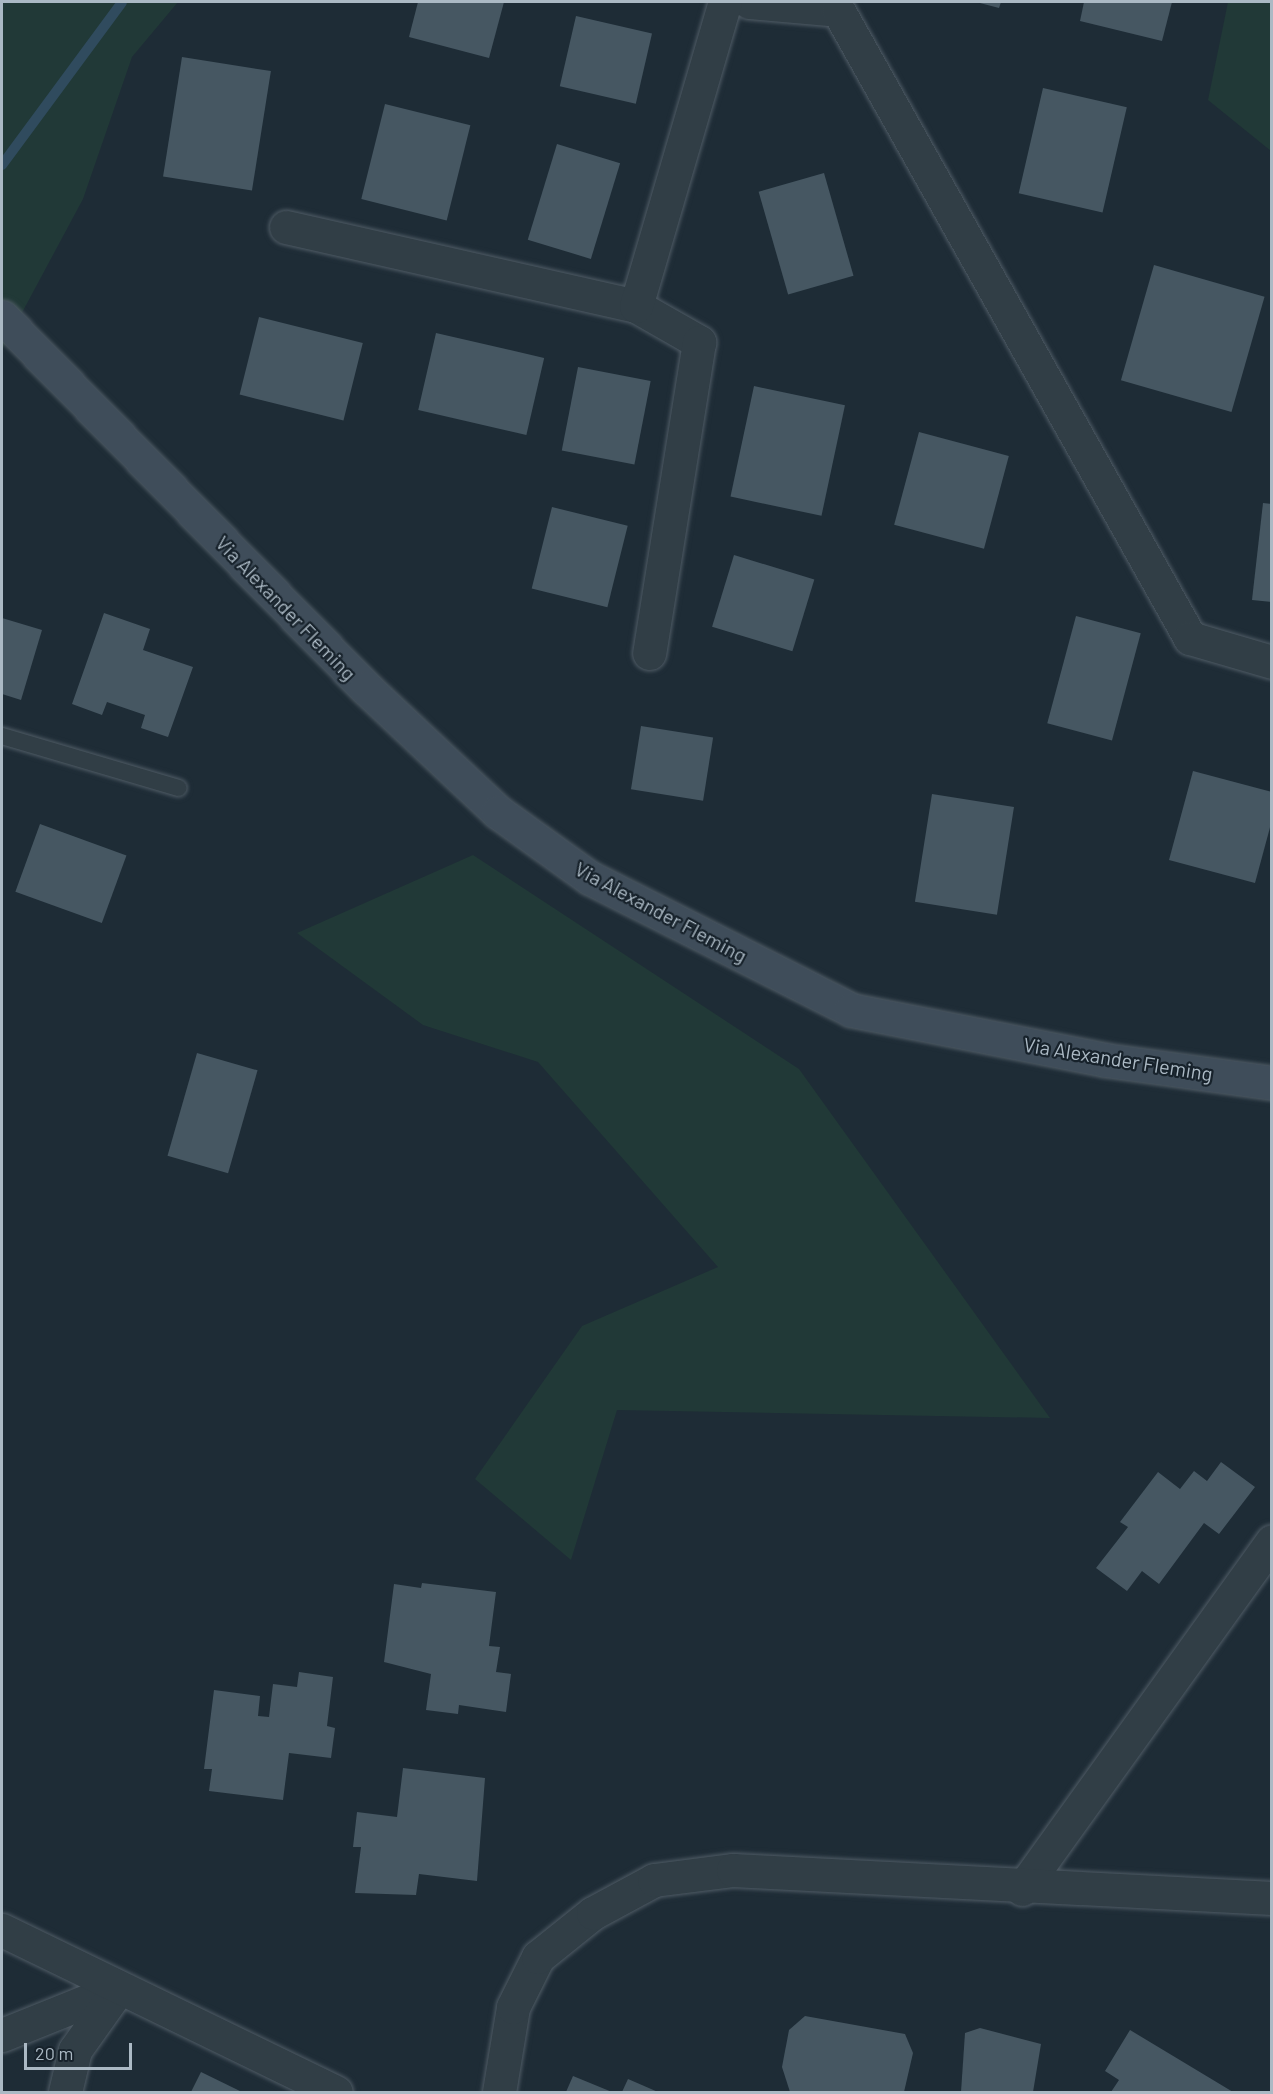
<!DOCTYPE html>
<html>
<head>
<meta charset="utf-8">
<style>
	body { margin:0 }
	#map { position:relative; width:1273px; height:2094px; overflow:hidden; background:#1e2c36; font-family:Barlow,sans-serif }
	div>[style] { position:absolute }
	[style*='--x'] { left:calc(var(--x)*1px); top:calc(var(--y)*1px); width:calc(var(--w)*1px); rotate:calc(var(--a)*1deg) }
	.green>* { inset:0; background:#213937 }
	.stream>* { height:10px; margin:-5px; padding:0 5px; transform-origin:5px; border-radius:5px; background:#304b5e }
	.building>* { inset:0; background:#465762; transform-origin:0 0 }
	.roads { filter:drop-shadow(0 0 2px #4f5b65) drop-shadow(0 0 2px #4f5b65) }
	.service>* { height:16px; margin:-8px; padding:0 8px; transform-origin:8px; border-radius:8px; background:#313e46 }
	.minor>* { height:33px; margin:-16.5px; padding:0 16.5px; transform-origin:16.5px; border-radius:16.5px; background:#313e46 }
	.tertiary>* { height:33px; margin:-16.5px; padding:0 16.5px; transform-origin:16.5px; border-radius:16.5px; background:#313e46 }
	.secondary>* { height:33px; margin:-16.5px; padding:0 16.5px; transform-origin:16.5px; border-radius:16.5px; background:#3f4d5a }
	span { translate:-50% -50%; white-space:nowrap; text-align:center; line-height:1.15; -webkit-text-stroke:4.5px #17222b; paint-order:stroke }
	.street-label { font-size:20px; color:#abb9c4 }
	.frame { position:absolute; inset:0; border:3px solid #abb9c4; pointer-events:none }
	.scale { position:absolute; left:24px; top:2043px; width:108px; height:27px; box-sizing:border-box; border:3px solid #abb9c4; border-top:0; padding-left:8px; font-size:18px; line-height:21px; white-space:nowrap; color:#abb9c4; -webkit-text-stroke:4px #17222b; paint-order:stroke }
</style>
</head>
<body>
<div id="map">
	<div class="green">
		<i style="clip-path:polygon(2px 2px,178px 2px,132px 57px,83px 199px,2px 350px)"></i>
		<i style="clip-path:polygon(1228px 2px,1271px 2px,1271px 151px,1208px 100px)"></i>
		<i style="clip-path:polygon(473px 855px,799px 1069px,1050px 1418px,617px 1410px,571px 1560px,475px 1479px,582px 1326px,718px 1267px,538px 1062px,423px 1025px,297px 933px)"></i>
	</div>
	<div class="stream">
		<i style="--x:2;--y:165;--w:202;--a:-53.6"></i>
	</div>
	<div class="building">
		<i style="clip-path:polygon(418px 2px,504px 2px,489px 58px,409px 37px)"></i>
		<i style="clip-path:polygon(976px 2px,1001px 2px,999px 8px)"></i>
		<i style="clip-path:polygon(1084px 2px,1172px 2px,1162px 41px,1080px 21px)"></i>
		<i style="left:576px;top:16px;width:78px;height:72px;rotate:13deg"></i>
		<i style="left:182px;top:57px;width:90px;height:121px;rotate:9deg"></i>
		<i style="left:1043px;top:88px;width:86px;height:108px;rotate:13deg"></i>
		<i style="left:385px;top:104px;width:88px;height:98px;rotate:14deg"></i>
		<i style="left:557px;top:144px;width:66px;height:100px;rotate:17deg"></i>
		<i style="left:824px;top:173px;width:107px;height:68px;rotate:74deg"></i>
		<i style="left:1154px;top:265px;width:115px;height:120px;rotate:16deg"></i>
		<i style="left:259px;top:317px;width:107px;height:80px;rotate:14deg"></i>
		<i style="left:436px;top:333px;width:111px;height:79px;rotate:13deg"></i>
		<i style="left:578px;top:367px;width:74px;height:85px;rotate:11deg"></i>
		<i style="left:754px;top:386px;width:93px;height:113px;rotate:12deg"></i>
		<i style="left:919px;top:432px;width:93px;height:96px;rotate:15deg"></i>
		<i style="clip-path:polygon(1263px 503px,1272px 504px,1272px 602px,1252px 600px)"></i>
		<i style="left:552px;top:507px;width:78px;height:84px;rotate:14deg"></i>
		<i style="left:734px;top:555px;width:84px;height:75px;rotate:17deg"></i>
		<i style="clip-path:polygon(104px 613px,150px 629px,143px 650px,193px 667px,168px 737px,141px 728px,145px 715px,107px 702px,102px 715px,72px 704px)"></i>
		<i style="left:1076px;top:616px;width:67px;height:111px;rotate:15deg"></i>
		<i style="clip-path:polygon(2px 618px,42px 630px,21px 700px,2px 694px)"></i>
		<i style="left:641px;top:726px;width:73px;height:64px;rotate:9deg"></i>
		<i style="clip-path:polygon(1193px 771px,1272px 792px,1272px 820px,1255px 883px,1169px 860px)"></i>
		<i style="left:932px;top:794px;width:83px;height:109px;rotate:9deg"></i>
		<i style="left:40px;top:824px;width:92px;height:72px;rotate:20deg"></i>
		<i style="left:197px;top:1053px;width:63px;height:107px;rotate:16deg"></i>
		<i style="clip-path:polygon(1221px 1462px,1255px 1487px,1219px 1534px,1204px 1523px,1159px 1584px,1142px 1571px,1127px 1591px,1096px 1568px,1128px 1527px,1120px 1522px,1158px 1472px,1180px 1489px,1194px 1471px,1207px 1481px)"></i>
		<i style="clip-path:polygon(422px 1583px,496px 1592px,489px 1646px,500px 1647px,496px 1672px,511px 1674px,506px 1712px,459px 1705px,458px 1714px,426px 1710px,431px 1674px,384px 1662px,394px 1584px,421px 1588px)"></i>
		<i style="clip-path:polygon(299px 1672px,333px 1677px,327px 1726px,335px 1728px,331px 1758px,289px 1753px,283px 1800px,209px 1791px,212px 1769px,204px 1769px,214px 1690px,260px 1696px,258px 1716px,269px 1717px,273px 1684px,297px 1687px)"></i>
		<i style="clip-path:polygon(403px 1768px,485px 1778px,477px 1881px,419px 1874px,416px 1895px,355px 1893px,361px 1847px,353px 1847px,357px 1812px,397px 1817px)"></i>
		<i style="clip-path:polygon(805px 2016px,905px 2034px,913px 2053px,904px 2092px,790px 2092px,782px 2067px,789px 2030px)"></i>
		<i style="clip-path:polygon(980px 2028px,1041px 2044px,1033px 2092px,961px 2092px,965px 2033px)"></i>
		<i style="clip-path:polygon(1130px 2030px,1233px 2092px,1111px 2092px,1119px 2080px,1105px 2071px)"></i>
		<i style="clip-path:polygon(201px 2072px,242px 2092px,191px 2092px)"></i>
		<i style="clip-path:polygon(573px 2076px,612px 2092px,566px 2092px)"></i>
		<i style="clip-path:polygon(628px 2079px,658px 2092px,622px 2092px)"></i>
	</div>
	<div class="roads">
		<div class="service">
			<i style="--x:2;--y:736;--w:184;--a:16.4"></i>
		</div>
		<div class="minor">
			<i style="--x:749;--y:2;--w:89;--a:5.1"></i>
			<i style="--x:838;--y:10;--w:720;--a:60.73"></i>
			<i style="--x:1190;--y:638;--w:85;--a:16.3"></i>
			<i style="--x:286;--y:227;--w:359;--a:12.7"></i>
			<i style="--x:636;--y:306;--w:73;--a:29.7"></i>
			<i style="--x:699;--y:342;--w:315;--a:99.1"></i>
			<i style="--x:636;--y:306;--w:317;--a:-73.7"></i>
			<i style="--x:1022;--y:1889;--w:428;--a:-54.3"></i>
			<i style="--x:2;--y:2035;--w:126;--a:-21.9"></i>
			<i style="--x:65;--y:2092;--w:43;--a:-76.6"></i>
			<i style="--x:75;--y:2050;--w:76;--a:-54.6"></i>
			<i style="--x:499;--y:2092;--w:86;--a:-80.6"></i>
			<i style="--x:513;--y:2007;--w:56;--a:-63.4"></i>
			<i style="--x:538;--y:1957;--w:70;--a:-38.7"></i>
			<i style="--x:593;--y:1913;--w:69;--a:-28.4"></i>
			<i style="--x:654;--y:1880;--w:80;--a:-7.2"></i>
			<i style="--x:733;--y:1870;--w:540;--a:2.97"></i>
		</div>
		<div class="tertiary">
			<i style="--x:2;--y:1930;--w:371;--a:25.9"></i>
		</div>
		<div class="secondary">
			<i style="--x:2;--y:317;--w:520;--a:45.55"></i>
			<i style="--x:366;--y:688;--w:181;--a:43.2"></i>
			<i style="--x:498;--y:812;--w:113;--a:35.7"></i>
			<i style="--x:590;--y:878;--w:292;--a:26.8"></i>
			<i style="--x:851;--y:1010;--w:259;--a:11.1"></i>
			<i style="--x:1105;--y:1060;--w:169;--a:7.8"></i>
		</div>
	</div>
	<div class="street-label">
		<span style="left:286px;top:608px;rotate:46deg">Via Alexander Fleming</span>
		<span style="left:661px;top:912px;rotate:28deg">Via Alexander Fleming</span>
		<span style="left:1118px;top:1059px;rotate:9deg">Via Alexander Fleming</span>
	</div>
	<div class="frame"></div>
	<div class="scale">20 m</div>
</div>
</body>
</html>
